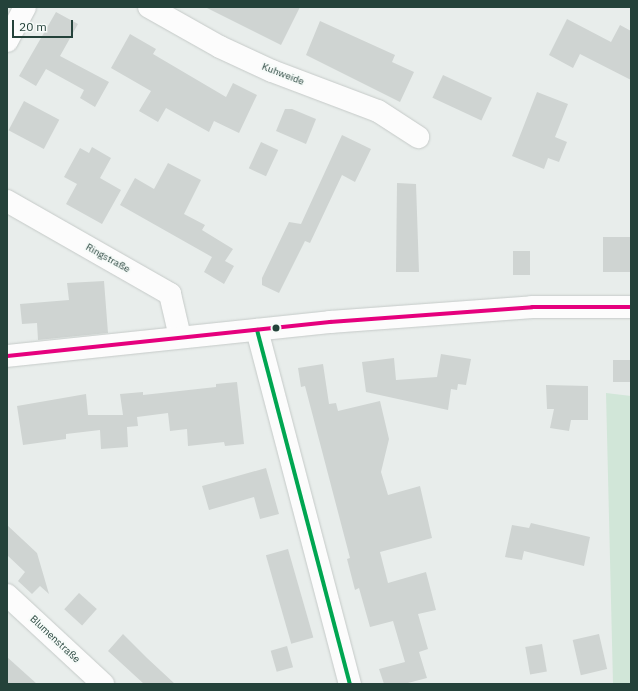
<!DOCTYPE html>
<html>
<head>
<meta charset="utf-8">
<style>
	body { margin:0 }
	#map { position:relative; width:638px; height:691px; overflow:hidden; background:#e8edeb; font-family:"IBM Plex Sans",sans-serif }
	div>[style] { position:absolute }
	[style*='--x'] { left:calc(var(--x)*1px); top:calc(var(--y)*1px); width:calc(var(--w)*1px); rotate:calc(var(--a)*1deg) }
	.green>* { inset:0; background:#d1e6d8 }
	.building>* { inset:0; background:#cfd4d2; transform-origin:0 0 }
	.roads { filter:drop-shadow(0 0 1px #c5cac8) drop-shadow(0 0 1px #c5cac8) }
	.minor>* { height:22px; margin:-11px; padding:0 11px; transform-origin:11px; border-radius:11px; background:#fcfcfc }
	.tertiary>* { height:22px; margin:-11px; padding:0 11px; transform-origin:11px; border-radius:11px; background:#fcfcfc }
	.bus-1>* { height:4px; margin:-2px; padding:0 2px; transform-origin:2px; border-radius:2px; background:#00a651 }
	.bus-2>* { height:4px; margin:-2px; padding:0 2px; transform-origin:2px; border-radius:2px; background:#e5007d }
	.dots>* { width:11px; height:11px; translate:-50% -50%; box-sizing:border-box; border:2px solid #f7fbf9; border-radius:50% }
	span { translate:-50% -50%; white-space:nowrap; text-align:center; line-height:1.15; -webkit-text-stroke:4px #f7fbf9; paint-order:stroke }
	.street-label { font-size:10px; color:#24423a }
	.frame { position:absolute; inset:0; border:8px solid #24423a; pointer-events:none }
	.scale { position:absolute; left:12px; top:20px; width:61px; height:18px; box-sizing:border-box; border:2px solid #24423a; border-top:0; padding-left:5px; font-size:12px; line-height:14px; white-space:nowrap; color:#24423a; -webkit-text-stroke:3px #f7fbf9; paint-order:stroke }
</style>
</head>
<body>
<div id="map">
	<div class="green">
		<i style="clip-path:polygon(606px 393px,631px 396px,631px 684px,613px 684px)"></i>
	</div>
	<div class="building">
		<i style="clip-path:polygon(205px 7px,300px 7px,281px 45px)"></i>
		<i style="clip-path:polygon(56px 12px,78px 24px,60px 56px,109px 82px,95px 107px,80px 98px,84px 90px,46px 69px,36px 86px,19px 76px)"></i>
		<i style="clip-path:polygon(567px 19px,611px 42px,620px 25px,631px 31px,631px 80px,580px 54px,573px 68px,549px 55px)"></i>
		<i style="clip-path:polygon(320px 21px,395px 55px,392px 62px,414px 72px,400px 102px,306px 55px)"></i>
		<i style="clip-path:polygon(130px 34px,156px 49px,153px 54px,226px 97px,233px 83px,257px 95px,239px 133px,214px 121px,209px 132px,166px 108px,158px 122px,139px 111px,151px 91px,111px 68px)"></i>
		<i style="left:443px;top:75px;width:54px;height:25px;rotate:25deg"></i>
		<i style="clip-path:polygon(537px 92px,568px 104px,555px 137px,567px 142px,559px 162px,548px 158px,544px 169px,512px 156px)"></i>
		<i style="left:24px;top:101px;width:40px;height:33px;rotate:28deg"></i>
		<i style="clip-path:polygon(285px 109px,292px 109px,316px 119px,306px 144px,276px 131px)"></i>
		<i style="clip-path:polygon(342px 135px,371px 149px,355px 182px,342px 175px,310px 243px,305px 241px,279px 293px,262px 285px,262px 278px,289px 222px,301px 224px)"></i>
		<i style="left:261px;top:142px;width:19px;height:29px;rotate:25deg"></i>
		<i style="clip-path:polygon(92px 147px,111px 158px,100px 178px,121px 190px,102px 224px,66px 204px,77px 184px,64px 177px,80px 148px,89px 153px)"></i>
		<i style="clip-path:polygon(168px 163px,201px 180px,184px 214px,205px 225px,202px 230px,233px 249px,225px 261px,234px 266px,224px 284px,204px 272px,212px 257px,120px 205px,135px 178px,154px 189px)"></i>
		<i style="clip-path:polygon(397px 183px,416px 184px,419px 272px,396px 272px)"></i>
		<i style="left:631px;top:237px;width:35px;height:28px;rotate:90deg"></i>
		<i style="left:513px;top:251px;width:17px;height:24px"></i>
		<i style="clip-path:polygon(104px 281px,108px 333px,38px 340px,37px 323px,22px 324px,20px 304px,69px 300px,67px 283px)"></i>
		<i style="clip-path:polygon(441px 354px,471px 359px,466px 385px,458px 384px,457px 390px,451px 389px,448px 410px,366px 392px,362px 362px,394px 358px,396px 380px,437px 377px)"></i>
		<i style="left:613px;top:360px;width:18px;height:22px"></i>
		<i style="clip-path:polygon(323px 364px,329px 404px,336px 403px,338px 411px,380px 401px,389px 439px,381px 472px,388px 495px,420px 486px,432px 538px,380px 552px,388px 583px,426px 572px,436px 610px,418px 614px,428px 649px,419px 652px,427px 678px,404px 684px,384px 684px,379px 669px,405px 662px,393px 621px,370px 627px,359px 588px,355px 590px,347px 559px,350px 558px,305px 386px,301px 387px,298px 368px)"></i>
		<i style="clip-path:polygon(237px 382px,244px 444px,225px 446px,224px 442px,188px 446px,187px 429px,170px 431px,168px 413px,137px 417px,138px 426px,127px 427px,128px 447px,101px 449px,100px 430px,66px 434px,66px 439px,23px 445px,17px 406px,86px 394px,88px 415px,123px 415px,120px 394px,143px 392px,143px 395px,216px 387px,216px 384px)"></i>
		<i style="clip-path:polygon(546px 385px,588px 386px,588px 420px,571px 420px,569px 431px,550px 428px,554px 409px,547px 409px)"></i>
		<i style="clip-path:polygon(266px 468px,279px 514px,260px 519px,254px 497px,209px 510px,202px 486px)"></i>
		<i style="clip-path:polygon(531px 523px,590px 537px,584px 566px,524px 551px,522px 560px,505px 557px,512px 525px,529px 528px)"></i>
		<i style="clip-path:polygon(7px 525px,37px 553px,49px 594px,40px 586px,32px 594px,18px 581px,25px 572px,7px 555px)"></i>
		<i style="left:288px;top:549px;width:92px;height:23px;rotate:74deg"></i>
		<i style="left:79px;top:593px;width:24px;height:22px;rotate:42deg"></i>
		<i style="clip-path:polygon(123px 634px,147px 658px,175px 684px,144px 684px,108px 651px)"></i>
		<i style="left:599px;top:634px;width:36px;height:27px;rotate:77deg"></i>
		<i style="left:542px;top:644px;width:28px;height:17px;rotate:80deg"></i>
		<i style="left:287px;top:646px;width:22px;height:17px;rotate:74deg"></i>
		<i style="clip-path:polygon(7px 657px,37px 684px,7px 684px)"></i>
	</div>
	<div class="roads">
		<div class="minor">
			<i style="--x:149;--y:7;--w:81;--a:29.4"></i>
			<i style="--x:220;--y:47;--w:57;--a:24.8"></i>
			<i style="--x:272;--y:71;--w:113;--a:20.7"></i>
			<i style="--x:378;--y:111;--w:48;--a:33"></i>
			<i style="--x:7;--y:41;--w:38;--a:-62"></i>
			<i style="--x:257;--y:330;--w:366;--a:75.3"></i>
			<i style="--x:7;--y:595;--w:131;--a:42.8"></i>
		</div>
		<div class="tertiary">
			<i style="--x:7;--y:201;--w:188;--a:29.7"></i>
			<i style="--x:170;--y:294;--w:44;--a:76.9"></i>
			<i style="--x:7;--y:356;--w:325;--a:-6"></i>
			<i style="--x:330;--y:322;--w:203;--a:-4.2"></i>
			<i style="--x:532;--y:307;--w:99;--a:0"></i>
		</div>
	</div>
	<div class="bus-1">
		<i style="--x:257;--y:330;--w:366;--a:75.3"></i>
	</div>
	<div class="bus-2">
		<i style="--x:7;--y:356;--w:325;--a:-6"></i>
		<i style="--x:330;--y:322;--w:203;--a:-4.2"></i>
		<i style="--x:532;--y:307;--w:99;--a:0"></i>
	</div>
	<div class="dots">
		<i style="left:276px;top:328px;background:#24423a"></i>
	</div>
	<div class="street-label">
		<span style="left:283px;top:74px;rotate:21deg">Kuhweide</span>
		<span style="left:108px;top:258px;rotate:29deg">Ringstraße</span>
		<span style="left:55px;top:639px;rotate:43deg">Blumenstraße</span>
	</div>
	<div class="frame"></div>
	<div class="scale">20 m</div>
</div>
</body>
</html>
